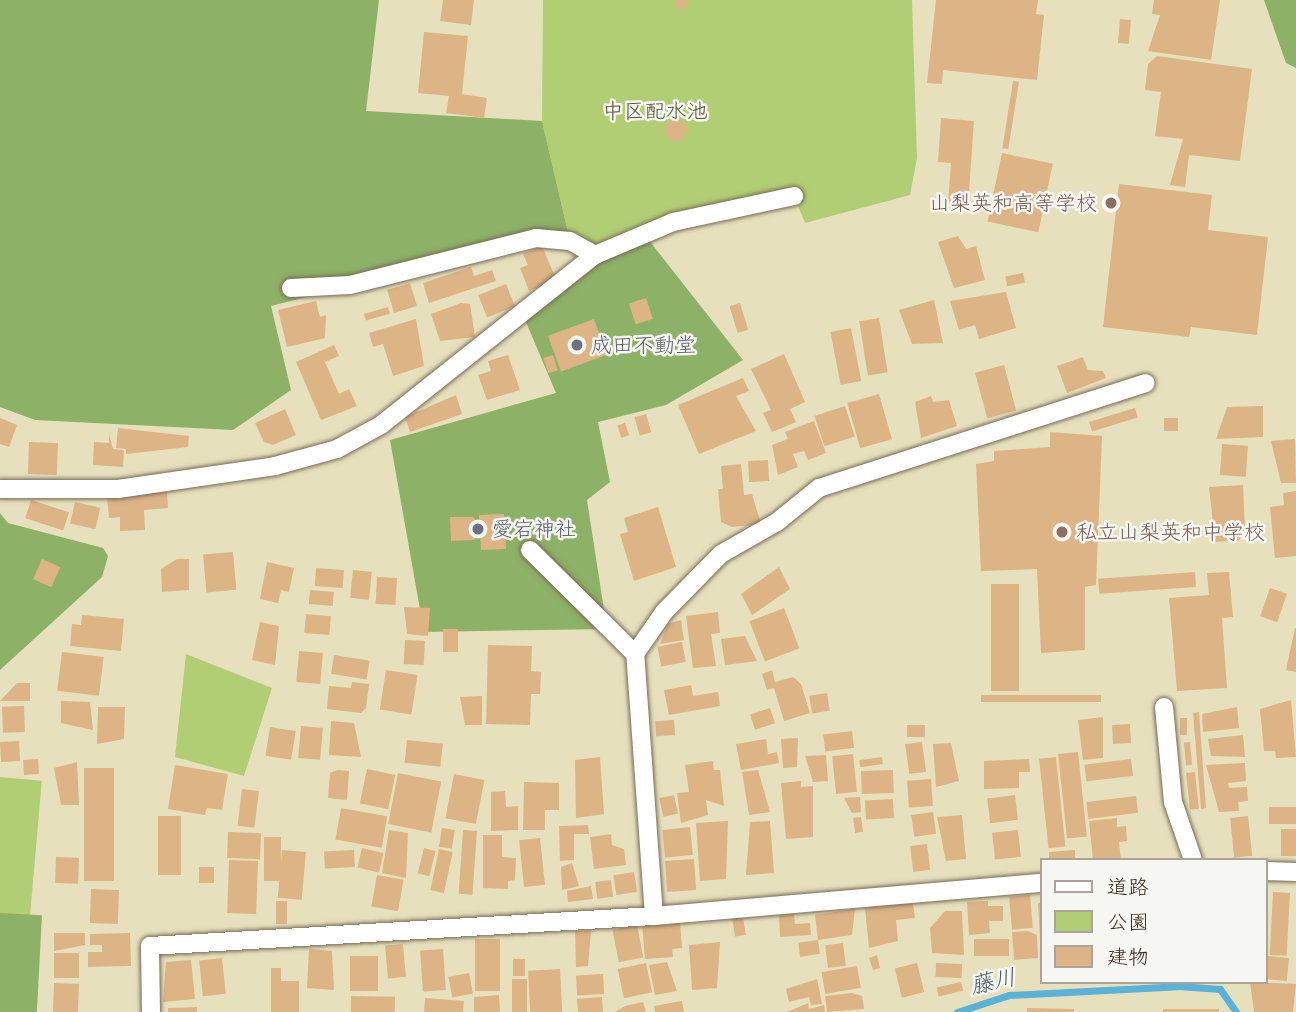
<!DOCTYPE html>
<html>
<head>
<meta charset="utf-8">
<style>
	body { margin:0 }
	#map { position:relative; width:1296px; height:1012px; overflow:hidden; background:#e7e0bd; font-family:Sriracha,"Klee One",sans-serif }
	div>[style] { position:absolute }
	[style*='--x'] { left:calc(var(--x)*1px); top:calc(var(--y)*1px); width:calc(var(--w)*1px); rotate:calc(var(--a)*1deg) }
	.green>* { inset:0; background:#b2ce74; transform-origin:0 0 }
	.forest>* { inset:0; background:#8db166; transform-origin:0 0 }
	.stream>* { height:7px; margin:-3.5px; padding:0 3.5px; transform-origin:3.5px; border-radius:3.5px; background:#5bb2d8 }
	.building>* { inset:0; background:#ddb485; transform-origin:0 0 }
	.round { border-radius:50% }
	.roads { filter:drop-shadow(0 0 2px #776a56) drop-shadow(0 0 2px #776a56) }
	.minor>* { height:18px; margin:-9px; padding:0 9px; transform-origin:9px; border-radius:9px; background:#fff }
	.dots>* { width:19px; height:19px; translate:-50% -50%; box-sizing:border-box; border:4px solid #f6f6f2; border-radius:50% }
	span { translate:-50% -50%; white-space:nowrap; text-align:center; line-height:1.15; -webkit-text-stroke:5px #f6f6f2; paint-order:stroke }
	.park-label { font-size:21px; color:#595334 }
	.education-label { font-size:21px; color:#785e54 }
	.right { translate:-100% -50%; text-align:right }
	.left { translate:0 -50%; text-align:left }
	.worship-label { font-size:21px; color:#5b616d }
	.water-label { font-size:23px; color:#465a5f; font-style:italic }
	.legend { position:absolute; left:1040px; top:858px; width:228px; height:126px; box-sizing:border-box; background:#f6f6f2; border:2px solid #aba49d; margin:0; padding:9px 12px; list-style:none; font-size:21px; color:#3b2a1e }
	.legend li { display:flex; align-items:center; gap:14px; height:35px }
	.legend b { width:35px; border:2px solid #aba49d }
</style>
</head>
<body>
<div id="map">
	<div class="green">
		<i style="clip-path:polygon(543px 0,912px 0,917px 158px,910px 195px,805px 223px,794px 196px,673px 222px,595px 255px,570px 241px,542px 121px)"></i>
		<i style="clip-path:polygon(186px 654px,272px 688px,244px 776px,175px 757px)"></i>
		<i style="left:0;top:777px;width:42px;height:136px;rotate:5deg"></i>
	</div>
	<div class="forest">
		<i style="clip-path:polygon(0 0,379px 0,366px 111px,542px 121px,570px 241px,536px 238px,271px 306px,291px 390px,233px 430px,35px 420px,0 407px)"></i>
		<i style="clip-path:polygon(1264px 0,1296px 0,1296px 68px,1286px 63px)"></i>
		<i style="clip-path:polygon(644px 234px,743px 360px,666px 405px,598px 422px,610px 482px,587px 500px,607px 629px,424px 632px,390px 440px,556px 393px,523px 315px,595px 255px)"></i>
		<i style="clip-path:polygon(0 513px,8px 523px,103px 548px,108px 556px,102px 577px,0 670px)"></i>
		<i style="left:0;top:913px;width:42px;height:99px;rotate:3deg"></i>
	</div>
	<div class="stream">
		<i style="--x:957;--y:1012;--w:55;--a:-18.1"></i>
		<i style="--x:1009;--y:995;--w:169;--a:-3"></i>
		<i style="--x:1178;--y:986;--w:42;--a:4.1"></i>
		<i style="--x:1220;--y:989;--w:28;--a:55"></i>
	</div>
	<div class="building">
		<i class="round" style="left:675px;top:-3px;width:12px;height:12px"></i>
		<i style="clip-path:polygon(443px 0,474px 0,471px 25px,440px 21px)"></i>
		<i style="clip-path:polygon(936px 0,1038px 0,1036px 14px,1044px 15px,1037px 80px,943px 70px,942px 84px,927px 83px)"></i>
		<i style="clip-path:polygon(1154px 0,1220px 0,1211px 60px,1148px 51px,1160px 15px,1152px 14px)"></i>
		<i style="left:1120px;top:19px;width:11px;height:24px;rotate:5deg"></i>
		<i style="clip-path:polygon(424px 32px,468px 36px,462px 94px,487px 98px,484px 118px,446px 113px,449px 96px,418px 93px)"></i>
		<i style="clip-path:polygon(1157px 56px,1252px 69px,1240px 161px,1189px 155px,1185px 187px,1170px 185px,1183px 139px,1155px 136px,1161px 92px,1145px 90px,1148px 64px)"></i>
		<i style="left:1013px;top:81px;width:6px;height:68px;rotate:9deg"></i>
		<i style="clip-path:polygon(941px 118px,974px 121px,968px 206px,948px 205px,951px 163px,938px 162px)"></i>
		<i class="round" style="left:665px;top:119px;width:22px;height:22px"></i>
		<i style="left:1002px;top:153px;width:52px;height:70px;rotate:12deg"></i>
		<i style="clip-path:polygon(1119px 184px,1212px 195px,1208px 230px,1268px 237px,1257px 335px,1191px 327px,1189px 337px,1103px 327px)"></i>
		<i style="clip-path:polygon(958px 236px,966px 249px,976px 246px,985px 280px,954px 288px,938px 242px)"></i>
		<i style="clip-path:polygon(542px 246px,556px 279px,529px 291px,520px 268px,528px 265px,523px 254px)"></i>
		<i style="clip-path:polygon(471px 267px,474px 276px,492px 270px,496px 281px,429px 303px,423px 283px)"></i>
		<i style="left:1023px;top:273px;width:10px;height:18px;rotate:79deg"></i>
		<i style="left:410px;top:283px;width:24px;height:24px;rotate:73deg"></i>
		<i style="left:506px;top:284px;width:24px;height:30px;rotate:68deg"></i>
		<i style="clip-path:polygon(1006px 292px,1016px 328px,979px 339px,975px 325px,959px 330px,950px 301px)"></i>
		<i style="left:646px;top:298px;width:22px;height:18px;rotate:72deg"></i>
		<i style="clip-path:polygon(934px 300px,943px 343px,912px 344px,899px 310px)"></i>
		<i style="clip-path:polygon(316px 301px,320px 317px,326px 315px,325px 338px,287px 347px,278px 310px)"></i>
		<i style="clip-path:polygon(461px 303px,470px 304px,475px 337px,440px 341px,431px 314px)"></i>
		<i style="left:740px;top:303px;width:28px;height:11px;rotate:73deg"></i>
		<i style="left:388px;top:307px;width:7px;height:25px;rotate:74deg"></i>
		<i style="left:879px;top:318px;width:55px;height:20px;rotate:81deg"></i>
		<i style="clip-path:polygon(416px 319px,424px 366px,393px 376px,383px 344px,373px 347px,369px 333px)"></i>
		<i style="left:594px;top:319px;width:38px;height:49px;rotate:70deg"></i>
		<i style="left:851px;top:328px;width:54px;height:21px;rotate:79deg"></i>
		<i style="clip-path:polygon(334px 345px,339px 356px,325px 362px,339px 394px,349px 389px,357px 406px,321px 420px,296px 362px)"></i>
		<i style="clip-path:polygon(784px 354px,805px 402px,790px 409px,796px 422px,772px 432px,763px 413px,771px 410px,751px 369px)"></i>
		<i style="clip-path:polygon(508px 355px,520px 390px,487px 400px,478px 375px,491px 371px,488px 361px)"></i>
		<i style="left:553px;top:355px;width:16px;height:10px;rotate:72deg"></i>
		<i style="clip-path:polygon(1083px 357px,1088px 370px,1103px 371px,1106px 378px,1067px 393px,1057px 366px)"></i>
		<i style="left:1004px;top:365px;width:47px;height:30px;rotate:75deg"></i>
		<i style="clip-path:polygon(743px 378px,749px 391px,736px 396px,756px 431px,699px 454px,678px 405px)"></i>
		<i style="left:879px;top:394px;width:47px;height:33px;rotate:74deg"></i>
		<i style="clip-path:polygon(456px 395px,462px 414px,410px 432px,405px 417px)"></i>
		<i style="clip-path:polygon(931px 396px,933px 402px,949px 400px,957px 426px,921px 438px,915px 402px)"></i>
		<i style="left:845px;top:406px;width:32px;height:32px;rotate:72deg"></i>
		<i style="clip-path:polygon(1263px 406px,1263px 437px,1216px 439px,1227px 407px)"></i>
		<i style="left:1135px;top:408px;width:10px;height:48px;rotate:73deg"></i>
		<i style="clip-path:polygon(285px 409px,296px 435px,273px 445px,264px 442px,255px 423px)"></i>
		<i style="left:646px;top:414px;width:19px;height:12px;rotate:74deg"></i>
		<i style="clip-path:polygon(0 418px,17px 425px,9px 447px,0 444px)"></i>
		<i style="left:1164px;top:418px;width:14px;height:13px"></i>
		<i style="clip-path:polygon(814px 421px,826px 453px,808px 460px,804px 451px,793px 454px,798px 467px,778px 475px,772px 445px,788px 439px,785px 432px)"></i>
		<i style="left:625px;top:423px;width:13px;height:8px;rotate:72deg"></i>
		<i style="clip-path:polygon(118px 428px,189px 436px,188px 447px,126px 454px,126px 449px,116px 448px)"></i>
		<i style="clip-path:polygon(1050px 432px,1102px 436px,1096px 585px,1085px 587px,1085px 650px,1041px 653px,1037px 569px,981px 571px,976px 464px,994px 461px,994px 451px,1050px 447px)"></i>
		<i style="clip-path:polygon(109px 434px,113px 449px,124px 450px,123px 467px,93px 465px,94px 442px,109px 443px)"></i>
		<i style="clip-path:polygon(1295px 439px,1296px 483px,1281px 483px,1271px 441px)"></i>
		<i style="left:29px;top:442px;width:29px;height:32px;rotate:2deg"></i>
		<i style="left:1222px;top:444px;width:26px;height:31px;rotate:4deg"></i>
		<i style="left:768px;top:460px;width:21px;height:20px;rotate:87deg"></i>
		<i style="clip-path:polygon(741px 464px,744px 495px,752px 494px,761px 524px,732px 527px,721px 522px,718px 489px,723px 489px,721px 466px)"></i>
		<i style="clip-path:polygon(1243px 485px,1245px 531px,1240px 531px,1240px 540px,1215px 542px,1209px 487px)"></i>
		<i style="clip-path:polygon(1296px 491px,1296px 556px,1275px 558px,1270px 507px,1284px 505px,1283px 493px)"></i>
		<i style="clip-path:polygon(167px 492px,168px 508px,144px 510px,145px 530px,120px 531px,120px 517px,109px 518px,107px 496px)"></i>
		<i style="left:31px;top:500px;width:40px;height:19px;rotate:18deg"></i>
		<i style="left:75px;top:502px;width:26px;height:22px;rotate:13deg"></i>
		<i style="clip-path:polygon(658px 507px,676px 567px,634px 581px,620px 534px,628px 532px,624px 518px)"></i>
		<i style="clip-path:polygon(504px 514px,506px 549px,481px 550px,480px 533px,474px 540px,451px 541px,450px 517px,473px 517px,479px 524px,479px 515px)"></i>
		<i style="left:233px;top:552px;width:38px;height:30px;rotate:85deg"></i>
		<i style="left:42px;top:559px;width:20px;height:22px;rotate:24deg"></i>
		<i style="clip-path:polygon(177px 559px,189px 559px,189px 590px,162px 592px,161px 569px)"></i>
		<i style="clip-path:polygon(267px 562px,294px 568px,289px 592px,281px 590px,278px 603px,260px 599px)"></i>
		<i style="clip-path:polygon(779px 567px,790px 589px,752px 615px,741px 594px)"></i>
		<i style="left:316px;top:568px;width:28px;height:18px;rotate:4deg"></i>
		<i style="left:353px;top:570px;width:19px;height:28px;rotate:6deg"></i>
		<i style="left:1195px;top:572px;width:15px;height:97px;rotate:86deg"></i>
		<i style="clip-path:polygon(1229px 572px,1233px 617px,1222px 618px,1227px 688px,1177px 691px,1169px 598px,1209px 595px,1207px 573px)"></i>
		<i style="left:377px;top:577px;width:20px;height:27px;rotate:3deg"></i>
		<i style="left:991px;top:584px;width:28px;height:107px"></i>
		<i style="left:1270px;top:588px;width:18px;height:30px;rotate:19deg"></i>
		<i style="left:310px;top:590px;width:24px;height:14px;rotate:5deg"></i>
		<i style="clip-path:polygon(404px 607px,430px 608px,428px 636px,407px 634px)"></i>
		<i style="left:784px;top:608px;width:43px;height:37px;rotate:69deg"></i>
		<i style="clip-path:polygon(718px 612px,720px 633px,711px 634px,716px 666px,693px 668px,686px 616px)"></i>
		<i style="left:306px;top:614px;width:25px;height:19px;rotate:5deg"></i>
		<i style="clip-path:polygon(82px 615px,124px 619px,121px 651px,70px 646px,72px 624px,81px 625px)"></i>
		<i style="clip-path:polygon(681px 620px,684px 640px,660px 644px,668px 624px)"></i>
		<i style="clip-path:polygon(260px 622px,279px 626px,275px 665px,252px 660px)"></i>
		<i style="clip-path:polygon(1295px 628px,1296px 628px,1296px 672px,1286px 670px)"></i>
		<i style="left:443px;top:629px;width:15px;height:23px"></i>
		<i style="clip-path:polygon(745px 636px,757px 661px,725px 665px,721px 639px)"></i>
		<i style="left:405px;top:640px;width:20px;height:24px;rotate:3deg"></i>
		<i style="left:682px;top:642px;width:20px;height:25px;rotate:79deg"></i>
		<i style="clip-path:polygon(488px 645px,532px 646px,531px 671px,541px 672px,540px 694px,531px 694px,530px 725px,486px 724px)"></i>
		<i style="left:299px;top:651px;width:24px;height:31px;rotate:5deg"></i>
		<i style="left:62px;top:652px;width:42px;height:39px;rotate:7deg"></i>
		<i style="left:334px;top:655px;width:36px;height:19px;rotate:9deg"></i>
		<i style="left:386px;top:670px;width:32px;height:40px;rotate:9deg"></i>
		<i style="clip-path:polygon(772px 670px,775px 682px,793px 677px,801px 684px,810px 713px,784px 721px,774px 688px,767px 690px,762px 674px)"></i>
		<i style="clip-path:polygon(352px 682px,369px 684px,366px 708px,361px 713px,327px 709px,329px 686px,351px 688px)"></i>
		<i style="clip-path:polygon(17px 683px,30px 683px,30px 701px,0 701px)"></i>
		<i style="clip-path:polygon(691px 685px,693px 696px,718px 692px,720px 706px,669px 715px,664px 690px)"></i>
		<i style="left:827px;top:693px;width:18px;height:18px;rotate:81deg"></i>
		<i style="left:1101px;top:695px;width:7px;height:120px;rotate:90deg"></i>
		<i style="clip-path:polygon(482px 696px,482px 725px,465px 725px,460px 697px)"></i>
		<i style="clip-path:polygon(1291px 700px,1296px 757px,1276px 758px,1275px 751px,1264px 751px,1260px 709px)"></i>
		<i style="clip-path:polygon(61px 701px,90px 702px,93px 730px,61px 723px)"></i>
		<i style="left:24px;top:706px;width:26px;height:22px;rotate:88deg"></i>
		<i style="clip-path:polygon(98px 707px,125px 707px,124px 739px,97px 744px)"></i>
		<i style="clip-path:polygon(1237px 707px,1239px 728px,1203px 732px,1202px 714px)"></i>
		<i style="left:770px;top:708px;width:16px;height:21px;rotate:72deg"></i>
		<i style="clip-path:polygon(1199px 712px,1206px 808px,1201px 809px,1193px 713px)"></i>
		<i style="clip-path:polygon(1103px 717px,1103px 758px,1083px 760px,1078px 720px)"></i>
		<i style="left:1180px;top:718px;width:7px;height:17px"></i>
		<i style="left:674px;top:720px;width:15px;height:19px;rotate:86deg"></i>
		<i style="clip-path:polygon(331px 721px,354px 723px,361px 757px,329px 755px)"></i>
		<i style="left:1130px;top:724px;width:19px;height:18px;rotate:87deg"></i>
		<i style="left:925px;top:725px;width:12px;height:18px;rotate:90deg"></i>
		<i style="left:301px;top:726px;width:22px;height:32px;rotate:5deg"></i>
		<i style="left:270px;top:727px;width:26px;height:29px;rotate:9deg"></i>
		<i style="left:852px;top:731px;width:17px;height:29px;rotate:83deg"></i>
		<i style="clip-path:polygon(1243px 735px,1245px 757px,1211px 756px,1208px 739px)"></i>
		<i style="clip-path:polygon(798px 738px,797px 767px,783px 768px,781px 739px)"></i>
		<i style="clip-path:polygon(766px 739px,768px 754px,777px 752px,779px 763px,741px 770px,736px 744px)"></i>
		<i style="left:407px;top:740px;width:36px;height:23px;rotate:6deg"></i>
		<i style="left:19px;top:741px;width:20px;height:19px;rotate:87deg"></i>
		<i style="left:922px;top:742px;width:30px;height:17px;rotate:82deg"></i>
		<i style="left:1190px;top:742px;width:23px;height:6px;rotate:85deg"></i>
		<i style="clip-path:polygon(951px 743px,959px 781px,936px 787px,933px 744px)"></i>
		<i style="left:1078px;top:752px;width:85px;height:20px;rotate:84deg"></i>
		<i style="left:853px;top:754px;width:38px;height:21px;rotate:84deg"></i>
		<i style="clip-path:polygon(826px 755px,828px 781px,813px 782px,805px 756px)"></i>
		<i style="clip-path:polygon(600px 757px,604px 814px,576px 818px,575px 760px)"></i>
		<i style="left:882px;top:757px;width:7px;height:23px;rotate:82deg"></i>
		<i style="left:1056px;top:757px;width:90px;height:17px;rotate:84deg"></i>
		<i style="left:38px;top:759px;width:15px;height:15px;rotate:86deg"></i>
		<i style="clip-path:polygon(1029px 759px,1030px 772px,1019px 772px,1019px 788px,984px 789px,984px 761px)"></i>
		<i style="left:1131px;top:759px;width:17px;height:47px;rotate:83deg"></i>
		<i style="clip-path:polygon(713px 761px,714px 770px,720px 770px,724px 806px,706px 800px,708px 815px,681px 823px,677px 793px,689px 792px,685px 765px)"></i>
		<i style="clip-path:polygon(77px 762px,79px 805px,61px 805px,54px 768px)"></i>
		<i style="clip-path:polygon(1245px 763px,1246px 781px,1228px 783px,1229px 788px,1247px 787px,1248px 801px,1238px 802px,1239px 811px,1219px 812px,1206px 765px)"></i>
		<i style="clip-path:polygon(175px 765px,228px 774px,222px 810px,207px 808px,205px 815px,168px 809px)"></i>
		<i style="left:84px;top:768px;width:30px;height:113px"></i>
		<i style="left:367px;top:769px;width:29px;height:35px;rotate:12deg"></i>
		<i style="clip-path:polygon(338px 770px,349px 771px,347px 800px,328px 798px,330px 773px)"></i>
		<i style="clip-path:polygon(758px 770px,770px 812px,749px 815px,742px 772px)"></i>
		<i style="left:893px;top:770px;width:23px;height:32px;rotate:88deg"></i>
		<i style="left:1195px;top:772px;width:37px;height:9px;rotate:84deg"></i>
		<i style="left:398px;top:773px;width:44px;height:52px;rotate:11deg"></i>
		<i style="left:454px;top:774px;width:31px;height:45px;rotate:11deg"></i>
		<i style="left:931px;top:779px;width:27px;height:24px;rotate:86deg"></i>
		<i style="clip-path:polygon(801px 781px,801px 787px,813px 786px,813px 837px,786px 839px,781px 783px)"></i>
		<i style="clip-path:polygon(524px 782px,559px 783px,559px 810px,545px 810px,545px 830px,523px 830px)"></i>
		<i style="left:242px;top:789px;width:17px;height:37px;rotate:7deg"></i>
		<i style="clip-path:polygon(505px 791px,506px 807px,518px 806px,518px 830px,491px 831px,491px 792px)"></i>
		<i style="left:674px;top:795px;width:19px;height:15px;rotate:78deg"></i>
		<i style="left:1015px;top:795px;width:25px;height:28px;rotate:83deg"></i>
		<i style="left:1136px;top:796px;width:17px;height:50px;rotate:83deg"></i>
		<i style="clip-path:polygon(860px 797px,861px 812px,852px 813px,844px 798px)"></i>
		<i style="left:893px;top:799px;width:19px;height:28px;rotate:87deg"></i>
		<i style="left:1269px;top:807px;width:27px;height:17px"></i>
		<i style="left:341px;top:808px;width:47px;height:32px;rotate:10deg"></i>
		<i style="left:933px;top:812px;width:22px;height:22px;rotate:82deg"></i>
		<i style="clip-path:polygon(962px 815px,966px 859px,946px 861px,937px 817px)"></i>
		<i style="left:158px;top:816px;width:23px;height:59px"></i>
		<i style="left:1248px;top:816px;width:40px;height:18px;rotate:84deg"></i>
		<i style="left:861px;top:817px;width:15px;height:8px;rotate:82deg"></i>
		<i style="clip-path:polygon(1117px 818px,1117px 827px,1126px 826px,1127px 841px,1119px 842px,1121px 860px,1093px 860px,1089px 821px)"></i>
		<i style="clip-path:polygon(728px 821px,726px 879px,700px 881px,696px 823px)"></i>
		<i style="clip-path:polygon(770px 821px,774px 873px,746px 875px,750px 822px)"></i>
		<i style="clip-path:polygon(588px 825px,589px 834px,574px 834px,574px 860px,560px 861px,559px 826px)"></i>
		<i style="left:690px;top:827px;width:28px;height:28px;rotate:84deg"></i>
		<i style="left:442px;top:828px;width:13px;height:19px;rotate:9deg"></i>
		<i style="left:1281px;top:829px;width:15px;height:27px"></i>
		<i style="clip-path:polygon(389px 830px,408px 833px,406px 878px,382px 873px)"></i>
		<i style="left:463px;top:830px;width:14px;height:64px;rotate:4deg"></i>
		<i style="left:1018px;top:830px;width:27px;height:26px;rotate:84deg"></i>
		<i style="left:228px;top:832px;width:33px;height:26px;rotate:2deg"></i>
		<i style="clip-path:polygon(611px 834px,612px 845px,624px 849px,626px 865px,594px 869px,590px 837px)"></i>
		<i style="clip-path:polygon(483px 835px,502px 835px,502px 857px,516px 858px,515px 880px,508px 881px,508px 889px,483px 888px)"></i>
		<i style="left:264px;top:837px;width:17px;height:44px"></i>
		<i style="left:540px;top:838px;width:47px;height:21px;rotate:84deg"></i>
		<i style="left:927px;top:844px;width:26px;height:17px;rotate:83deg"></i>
		<i style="left:362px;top:848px;width:22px;height:20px;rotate:13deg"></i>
		<i style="left:424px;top:848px;width:12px;height:26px;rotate:14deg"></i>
		<i style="left:439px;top:849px;width:14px;height:42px;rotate:12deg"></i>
		<i style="left:282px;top:850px;width:24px;height:48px;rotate:5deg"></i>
		<i style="left:354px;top:850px;width:17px;height:30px;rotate:87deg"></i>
		<i style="clip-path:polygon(1075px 850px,1075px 860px,1049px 860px,1049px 852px)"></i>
		<i style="left:56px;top:857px;width:23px;height:26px;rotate:2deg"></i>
		<i style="left:694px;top:859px;width:31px;height:29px;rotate:86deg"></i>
		<i style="left:229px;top:860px;width:29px;height:53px;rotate:2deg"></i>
		<i style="clip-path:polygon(572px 863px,579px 886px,562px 890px,561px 867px)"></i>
		<i style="left:199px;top:867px;width:15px;height:16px"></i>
		<i style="left:634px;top:872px;width:20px;height:21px;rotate:81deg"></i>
		<i style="left:377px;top:875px;width:27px;height:32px;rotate:10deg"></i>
		<i style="left:611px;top:880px;width:17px;height:16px;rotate:83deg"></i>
		<i style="clip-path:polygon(591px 886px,593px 899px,568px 902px,567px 891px)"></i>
		<i style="left:91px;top:889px;width:28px;height:34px;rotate:2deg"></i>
		<i style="left:1273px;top:892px;width:17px;height:63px;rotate:3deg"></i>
		<i style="left:1030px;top:895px;width:33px;height:21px;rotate:85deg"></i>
		<i style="left:276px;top:901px;width:11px;height:23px"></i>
		<i style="clip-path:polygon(988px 901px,988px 906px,1003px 906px,1003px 921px,989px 921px,990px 933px,969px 935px,967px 902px)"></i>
		<i style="clip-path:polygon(913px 903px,915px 918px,896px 920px,898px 941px,869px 948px,865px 908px)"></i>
		<i style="clip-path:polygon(1038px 903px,1042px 903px,1042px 940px,1040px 940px)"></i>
		<i style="clip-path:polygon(855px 909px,852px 935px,818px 940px,815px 915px)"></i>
		<i style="clip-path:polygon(945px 911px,962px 911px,964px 955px,932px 953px,930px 928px)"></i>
		<i style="clip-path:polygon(794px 914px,795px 924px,810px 923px,811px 935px,780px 937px,779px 915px)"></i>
		<i style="left:743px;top:917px;width:18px;height:11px;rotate:81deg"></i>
		<i style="clip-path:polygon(680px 922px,682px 948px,672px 949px,673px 957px,645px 959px,642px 924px)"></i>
		<i style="left:637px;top:925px;width:33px;height:25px;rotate:79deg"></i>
		<i style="clip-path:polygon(575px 931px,591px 931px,588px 966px,576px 967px)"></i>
		<i style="clip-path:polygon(1028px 931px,1037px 935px,1038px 958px,1014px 960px,1012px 932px)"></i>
		<i style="clip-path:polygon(54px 933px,85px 933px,85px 945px,54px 951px)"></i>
		<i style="clip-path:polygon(130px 933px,131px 966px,88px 967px,88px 952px,102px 952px,102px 945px,90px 945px,90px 934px)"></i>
		<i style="left:475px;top:939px;width:25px;height:52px"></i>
		<i style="left:1009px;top:939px;width:17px;height:35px;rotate:90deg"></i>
		<i style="left:818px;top:940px;width:14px;height:20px;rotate:82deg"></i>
		<i style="clip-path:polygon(720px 942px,717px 988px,692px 990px,689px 945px)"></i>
		<i style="left:843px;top:943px;width:23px;height:18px;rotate:83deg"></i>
		<i style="left:403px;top:944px;width:33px;height:18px;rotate:85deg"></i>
		<i style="clip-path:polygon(309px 949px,332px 951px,334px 990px,307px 988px)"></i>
		<i style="left:443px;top:949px;width:41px;height:23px;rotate:86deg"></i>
		<i style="left:79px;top:953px;width:25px;height:25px;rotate:90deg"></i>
		<i style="clip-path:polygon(877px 955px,880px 968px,873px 970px,869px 958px)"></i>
		<i style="left:350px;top:956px;width:28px;height:35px"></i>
		<i style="left:1266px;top:956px;width:23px;height:23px;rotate:5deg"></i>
		<i style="left:222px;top:958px;width:36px;height:23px;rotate:84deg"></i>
		<i style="left:513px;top:959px;width:12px;height:17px"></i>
		<i style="clip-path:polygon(191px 960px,195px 999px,163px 1002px,166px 962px)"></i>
		<i style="clip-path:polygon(667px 962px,677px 991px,655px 995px,649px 965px)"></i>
		<i style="left:646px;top:963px;width:30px;height:29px;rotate:78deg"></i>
		<i style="left:917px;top:963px;width:30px;height:23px;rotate:76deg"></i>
		<i style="left:936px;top:963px;width:26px;height:14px;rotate:2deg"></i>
		<i style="left:857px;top:966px;width:22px;height:36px;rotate:80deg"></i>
		<i style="clip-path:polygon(271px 968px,281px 968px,281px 981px,299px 981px,299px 1012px,271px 1012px)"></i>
		<i style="left:560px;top:969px;width:43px;height:32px;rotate:87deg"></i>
		<i style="left:469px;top:973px;width:21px;height:21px;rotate:79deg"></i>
		<i style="left:603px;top:974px;width:20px;height:27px;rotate:87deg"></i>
		<i style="left:512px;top:979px;width:15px;height:33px"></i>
		<i style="clip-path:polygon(817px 979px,822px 1004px,811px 1005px,809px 997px,789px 1002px,786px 989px)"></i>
		<i style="left:961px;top:982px;width:9px;height:25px;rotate:77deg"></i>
		<i style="clip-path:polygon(1250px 982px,1296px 984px,1293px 1012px,1254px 1012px)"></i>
		<i style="left:54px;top:983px;width:25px;height:29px;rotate:2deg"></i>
		<i style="clip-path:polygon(852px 993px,862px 996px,864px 1009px,827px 1012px,825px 996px)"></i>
		<i style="clip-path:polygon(499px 995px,500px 1012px,474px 1012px,474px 997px)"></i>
		<i style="left:351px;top:996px;width:44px;height:16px;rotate:1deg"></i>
		<i style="left:602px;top:997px;width:15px;height:25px;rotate:86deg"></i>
		<i style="clip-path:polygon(425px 998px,464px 1001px,463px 1012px,424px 1012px)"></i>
		<i style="clip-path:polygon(682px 1001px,684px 1012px,655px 1012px,654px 1006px)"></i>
		<i style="clip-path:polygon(643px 1002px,646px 1012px,615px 1012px,625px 1006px)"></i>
		<i style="clip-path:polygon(808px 1003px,809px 1009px,824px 1005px,825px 1012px,787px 1012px)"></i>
		<i style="clip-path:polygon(197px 1007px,197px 1012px,168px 1012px,168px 1008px)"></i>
		<i style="clip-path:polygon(1027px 1008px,1074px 1009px,1074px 1012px,1027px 1012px)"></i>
		<i style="left:1163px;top:1009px;width:56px;height:3px"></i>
	</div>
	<div class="roads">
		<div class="minor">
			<i style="--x:291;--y:288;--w:59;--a:-2.9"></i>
			<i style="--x:350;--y:285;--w:192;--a:-14.2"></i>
			<i style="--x:536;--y:238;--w:34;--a:5"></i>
			<i style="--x:570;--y:241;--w:29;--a:29"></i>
			<i style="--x:0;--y:489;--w:118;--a:0"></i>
			<i style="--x:118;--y:489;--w:159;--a:-8.3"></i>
			<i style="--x:275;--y:466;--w:64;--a:-15.3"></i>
			<i style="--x:337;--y:449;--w:50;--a:-28.6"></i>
			<i style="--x:381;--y:425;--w:273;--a:-38.5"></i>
			<i style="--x:595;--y:255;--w:85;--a:-22.9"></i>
			<i style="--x:673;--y:222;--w:124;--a:-12.1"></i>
			<i style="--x:530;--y:550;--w:148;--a:44.7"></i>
			<i style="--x:1164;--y:707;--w:95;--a:84.6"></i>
			<i style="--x:1173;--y:802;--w:61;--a:71"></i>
			<i style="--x:1266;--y:871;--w:30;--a:2"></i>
			<i style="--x:654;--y:916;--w:263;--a:-94.1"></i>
			<i style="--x:635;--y:654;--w:51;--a:-55.4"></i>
			<i style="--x:664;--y:612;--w:81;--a:-45.5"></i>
			<i style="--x:721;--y:554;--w:64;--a:-29.7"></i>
			<i style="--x:777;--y:522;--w:54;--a:-39"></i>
			<i style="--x:819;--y:488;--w:343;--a:-17.8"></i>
			<i style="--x:151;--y:1012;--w:66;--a:-90.9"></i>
			<i style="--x:150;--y:946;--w:505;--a:-3.41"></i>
			<i style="--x:654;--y:916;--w:389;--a:-4.9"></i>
		</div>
	</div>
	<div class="dots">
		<i style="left:1111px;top:203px;background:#8d6e63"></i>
		<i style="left:577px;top:345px;background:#6b7280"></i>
		<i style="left:478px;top:529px;background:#6b7280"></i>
		<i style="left:1062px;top:532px;background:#8d6e63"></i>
	</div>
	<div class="park-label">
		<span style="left:655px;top:111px">中区配水池</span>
	</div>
	<div class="education-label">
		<span class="right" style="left:1097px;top:203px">山梨英和高等学校</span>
		<span class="left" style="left:1076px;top:532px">私立山梨英和中学校</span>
	</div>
	<div class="worship-label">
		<span class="left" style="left:591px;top:345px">成田不動堂</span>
		<span class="left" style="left:492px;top:529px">愛宕神社</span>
	</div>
	<div class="water-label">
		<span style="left:993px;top:982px;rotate:-12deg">藤川</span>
	</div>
	<ul class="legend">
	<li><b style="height:9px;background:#fff"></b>道路</li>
	<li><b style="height:19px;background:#b2ce74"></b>公園</li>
	<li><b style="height:19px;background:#ddb485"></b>建物</li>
	</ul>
</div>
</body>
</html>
